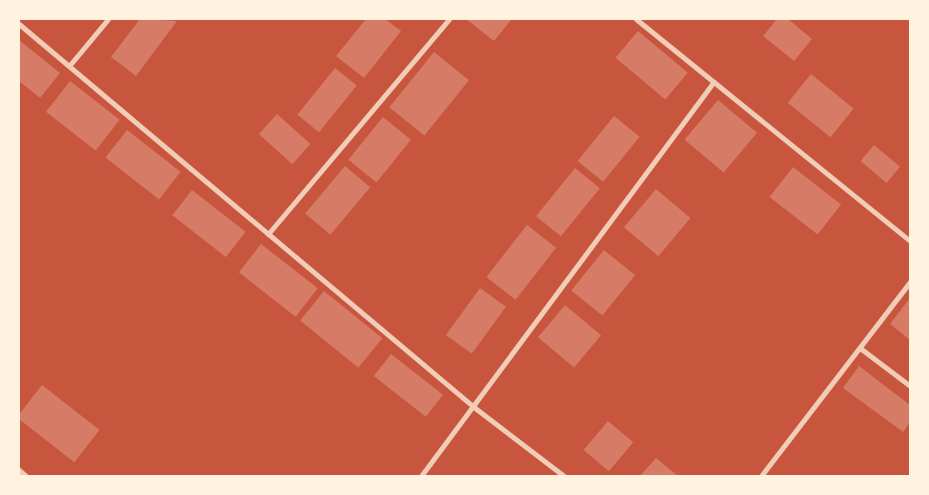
<!DOCTYPE html>
<html>
<head>
<meta charset="utf-8">
<style>
	body { margin:0 }
	#map { position:relative; width:929px; height:495px; overflow:hidden; background:#c8553d; font-family:"Alegreya Sans",sans-serif }
	div>[style] { position:absolute }
	[style*='--x'] { left:calc(var(--x)*1px); top:calc(var(--y)*1px); width:calc(var(--w)*1px); rotate:calc(var(--a)*1deg) }
	.building>* { inset:0; background:#d67c66; transform-origin:0 0 }
	.minor>* { height:5px; margin:-2.5px; padding:0 2.5px; transform-origin:2.5px; border-radius:2.5px; background:#f1ccb7 }
	span { translate:-50% -50%; white-space:nowrap; text-align:center; line-height:1.15; -webkit-text-stroke:5px #fff3e0; paint-order:stroke }
	.frame { position:absolute; inset:0; border:20px solid #fff3e0; pointer-events:none }
</style>
</head>
<body>
<div id="map">
	<div class="building">
		<i style="clip-path:polygon(140px 19px,177px 21px,136px 76px,111px 57px)"></i>
		<i style="clip-path:polygon(366px 19px,385px 19px,401px 31px,364px 78px,336px 56px)"></i>
		<i style="clip-path:polygon(466px 19px,509px 19px,511px 20px,494px 41px)"></i>
		<i style="clip-path:polygon(777px 19px,788px 19px,812px 39px,794px 61px,763px 36px)"></i>
		<i style="left:638px;top:31px;width:65px;height:35px;rotate:40deg"></i>
		<i style="clip-path:polygon(19px 40px,60px 73px,40px 98px,19px 81px)"></i>
		<i style="left:434px;top:52px;width:45px;height:71px;rotate:39deg"></i>
		<i style="left:335px;top:68px;width:28px;height:60px;rotate:39deg"></i>
		<i style="left:811px;top:74px;width:55px;height:37px;rotate:39deg"></i>
		<i style="left:70px;top:81px;width:63px;height:39px;rotate:38deg"></i>
		<i style="left:718px;top:100px;width:51px;height:52px;rotate:40deg"></i>
		<i style="left:277px;top:114px;width:45px;height:27px;rotate:42deg"></i>
		<i style="left:614px;top:116px;width:33px;height:58px;rotate:39deg"></i>
		<i style="left:383px;top:117px;width:36px;height:55px;rotate:39deg"></i>
		<i style="left:127px;top:130px;width:68px;height:35px;rotate:38deg"></i>
		<i style="left:874px;top:145px;width:34px;height:21px;rotate:40deg"></i>
		<i style="left:345px;top:166px;width:33px;height:62px;rotate:40deg"></i>
		<i style="left:793px;top:167px;width:61px;height:38px;rotate:38deg"></i>
		<i style="left:575px;top:168px;width:32px;height:62px;rotate:39deg"></i>
		<i style="left:656px;top:189px;width:45px;height:50px;rotate:40deg"></i>
		<i style="left:192px;top:190px;width:68px;height:32px;rotate:38deg"></i>
		<i style="left:527px;top:225px;width:37px;height:66px;rotate:38deg"></i>
		<i style="left:261px;top:244px;width:72px;height:36px;rotate:38deg"></i>
		<i style="left:604px;top:250px;width:40px;height:52px;rotate:39deg"></i>
		<i style="left:480px;top:288px;width:32px;height:58px;rotate:36deg"></i>
		<i style="left:324px;top:291px;width:75px;height:38px;rotate:39deg"></i>
		<i style="clip-path:polygon(910px 298px,910px 340px,890px 324px)"></i>
		<i style="left:565px;top:305px;width:47px;height:42px;rotate:40deg"></i>
		<i style="left:391px;top:354px;width:66px;height:28px;rotate:38deg"></i>
		<i style="clip-path:polygon(859px 366px,910px 405px,910px 422px,903px 432px,843px 388px)"></i>
		<i style="left:42px;top:385px;width:73px;height:41px;rotate:38deg"></i>
		<i style="left:608px;top:421px;width:33px;height:38px;rotate:40deg"></i>
		<i style="clip-path:polygon(656px 458px,678px 476px,640px 476px)"></i>
	</div>
	<div class="minor">
		<i style="--x:636;--y:19;--w:353;--a:39"></i>
		<i style="--x:19;--y:24;--w:596;--a:40.1"></i>
		<i style="--x:475;--y:408;--w:112;--a:37.4"></i>
		<i style="--x:69;--y:66;--w:61;--a:-50.3"></i>
		<i style="--x:268;--y:234;--w:281;--a:-49.9"></i>
		<i style="--x:860;--y:348;--w:63;--a:37.2"></i>
		<i style="--x:19;--y:470;--w:9;--a:41"></i>
		<i style="--x:421;--y:476;--w:491;--a:-53.4"></i>
		<i style="--x:761;--y:476;--w:245;--a:-52.5"></i>
	</div>
	<div class="frame"></div>
</div>
</body>
</html>
